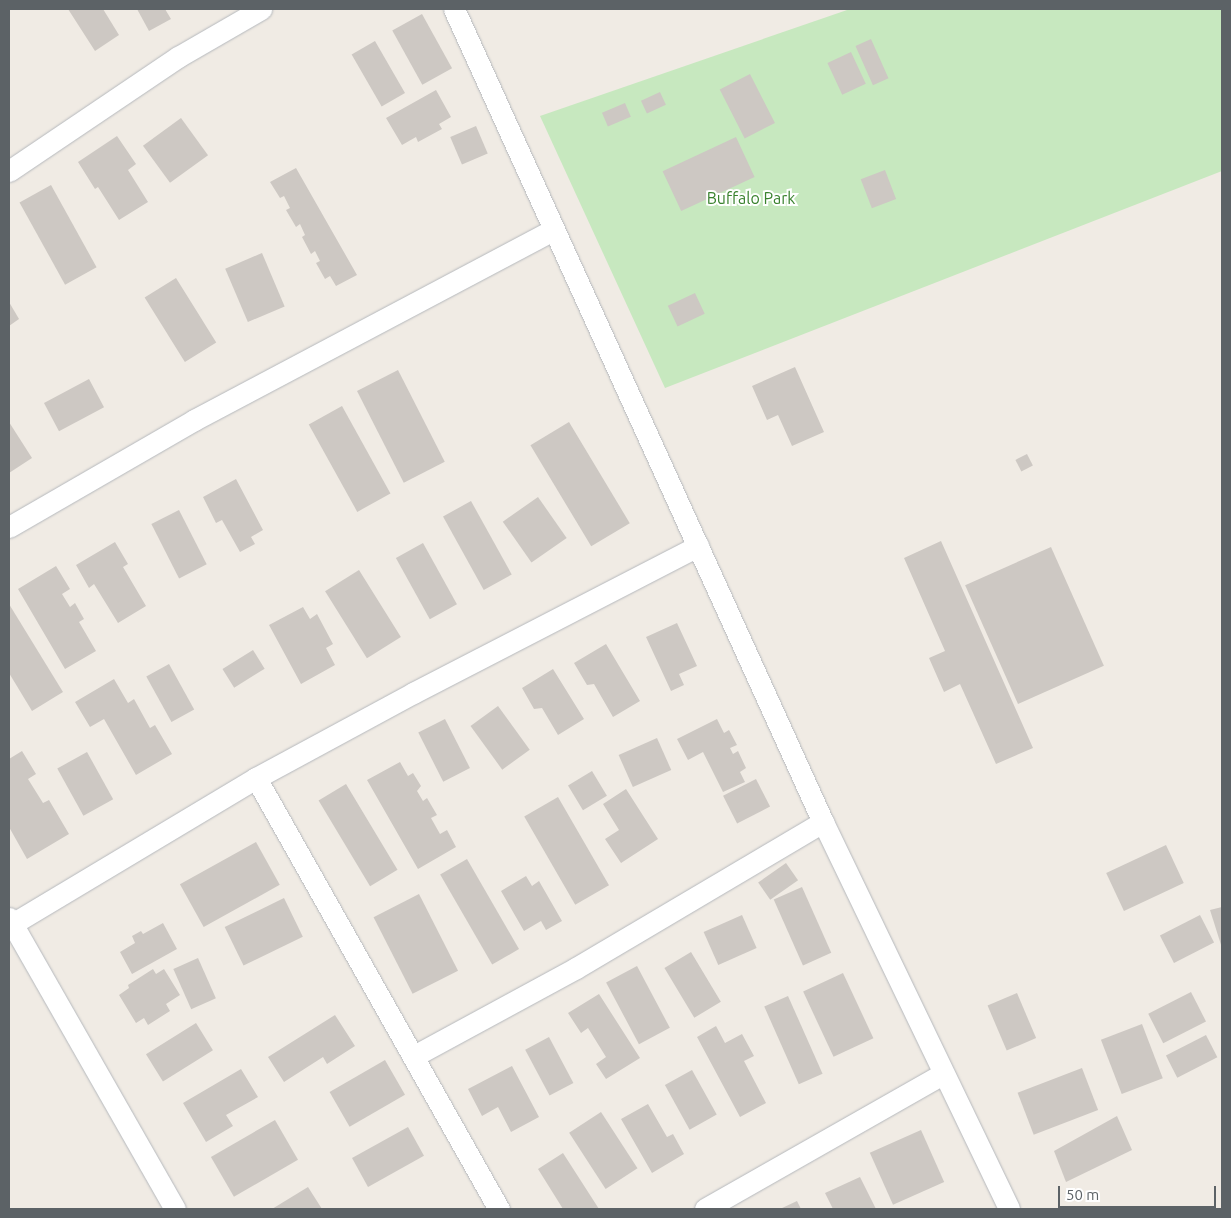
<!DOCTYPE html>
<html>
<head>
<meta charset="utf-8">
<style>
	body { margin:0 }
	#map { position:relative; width:1231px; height:1218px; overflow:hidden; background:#f0ebe4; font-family:Ubuntu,sans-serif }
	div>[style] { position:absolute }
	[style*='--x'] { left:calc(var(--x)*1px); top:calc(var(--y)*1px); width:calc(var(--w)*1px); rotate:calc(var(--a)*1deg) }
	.green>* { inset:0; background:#c7e8bf }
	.building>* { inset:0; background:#cdc8c3; transform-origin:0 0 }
	.roads { filter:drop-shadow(0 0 1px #b5b8bc) drop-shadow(0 0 1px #b5b8bc) }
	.minor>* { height:21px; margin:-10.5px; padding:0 10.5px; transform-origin:10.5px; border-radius:10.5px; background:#fff }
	span { translate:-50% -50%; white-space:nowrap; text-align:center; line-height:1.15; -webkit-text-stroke:4px #fff; paint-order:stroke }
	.park-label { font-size:16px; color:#3a822f }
	.frame { position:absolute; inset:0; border:10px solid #5c6266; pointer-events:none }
	.scale { position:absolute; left:1058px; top:1186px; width:158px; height:22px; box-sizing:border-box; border:2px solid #5c6266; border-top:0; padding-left:6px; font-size:15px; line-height:18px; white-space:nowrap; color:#5c6266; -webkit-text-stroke:4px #fff; paint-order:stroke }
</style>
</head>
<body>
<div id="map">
	<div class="green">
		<i style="clip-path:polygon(850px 9px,1222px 9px,1222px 171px,665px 388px,540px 116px)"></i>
	</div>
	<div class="building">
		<i style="clip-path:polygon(68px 9px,103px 9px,119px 35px,95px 51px)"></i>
		<i style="clip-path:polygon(137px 9px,165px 9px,171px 19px,149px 31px)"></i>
		<i style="left:422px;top:14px;width:62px;height:34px;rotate:61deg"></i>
		<i style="left:871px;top:39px;width:43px;height:17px;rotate:66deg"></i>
		<i style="left:375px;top:41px;width:60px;height:27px;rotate:60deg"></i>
		<i style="left:851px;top:52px;width:35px;height:26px;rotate:65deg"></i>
		<i style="left:750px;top:74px;width:55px;height:34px;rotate:63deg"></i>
		<i style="clip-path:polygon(436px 90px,451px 117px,439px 124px,442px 129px,418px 142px,416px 137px,402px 145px,386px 118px)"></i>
		<i style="left:660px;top:92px;width:14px;height:21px;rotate:65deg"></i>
		<i style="left:625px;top:103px;width:15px;height:25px;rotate:67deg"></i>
		<i style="left:181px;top:118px;width:46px;height:47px;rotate:54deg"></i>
		<i style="left:476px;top:126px;width:30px;height:28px;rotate:67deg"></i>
		<i style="clip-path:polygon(117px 136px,136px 164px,128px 170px,148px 202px,119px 220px,98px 187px,95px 189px,78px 162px)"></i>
		<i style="left:736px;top:137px;width:44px;height:81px;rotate:65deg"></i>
		<i style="clip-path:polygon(296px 168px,357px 275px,336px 286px,330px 276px,325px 279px,316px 263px,320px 261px,315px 251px,311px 254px,302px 237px,305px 235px,300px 224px,296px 227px,286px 210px,290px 208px,284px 196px,280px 198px,270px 182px)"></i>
		<i style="left:885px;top:170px;width:31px;height:26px;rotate:69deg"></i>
		<i style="left:51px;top:185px;width:94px;height:36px;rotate:61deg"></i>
		<i style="left:262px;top:253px;width:58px;height:40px;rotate:67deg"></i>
		<i style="left:176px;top:278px;width:76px;height:37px;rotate:58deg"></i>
		<i style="left:695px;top:293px;width:23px;height:30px;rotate:65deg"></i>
		<i style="clip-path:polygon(9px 302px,19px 319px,9px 326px)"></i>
		<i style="clip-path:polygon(795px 367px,824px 432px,792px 446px,778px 415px,767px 420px,752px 386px)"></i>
		<i style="left:398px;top:370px;width:103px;height:46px;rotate:63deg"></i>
		<i style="left:89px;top:379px;width:32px;height:51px;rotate:62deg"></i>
		<i style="left:342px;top:406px;width:100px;height:38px;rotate:61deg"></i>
		<i style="clip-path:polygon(9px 422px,32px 458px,9px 473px)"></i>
		<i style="left:569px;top:422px;width:118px;height:45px;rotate:59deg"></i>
		<i style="left:1027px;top:454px;width:13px;height:13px;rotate:63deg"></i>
		<i style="clip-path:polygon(236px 479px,263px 530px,251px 537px,255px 544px,240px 552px,222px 520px,216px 523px,203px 497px)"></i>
		<i style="left:538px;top:497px;width:50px;height:43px;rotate:55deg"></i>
		<i style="left:471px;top:501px;width:84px;height:32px;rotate:61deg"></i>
		<i style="left:179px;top:510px;width:61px;height:31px;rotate:63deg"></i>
		<i style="clip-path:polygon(941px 541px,1033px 748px,996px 764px,960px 684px,944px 692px,929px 658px,945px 651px,904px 558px)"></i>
		<i style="clip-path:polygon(115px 542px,128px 564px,123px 567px,146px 606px,118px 623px,94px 584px,89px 588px,76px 565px)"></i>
		<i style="left:423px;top:543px;width:70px;height:31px;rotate:61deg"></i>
		<i style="left:1051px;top:547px;width:130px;height:94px;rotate:66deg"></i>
		<i style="clip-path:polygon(56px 566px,70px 589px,62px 594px,70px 607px,75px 603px,84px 619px,79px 622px,96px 651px,65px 669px,18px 589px)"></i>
		<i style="left:359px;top:570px;width:79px;height:40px;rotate:58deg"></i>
		<i style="clip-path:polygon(9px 604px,63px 692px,32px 711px,9px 673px)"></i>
		<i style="clip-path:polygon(303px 607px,310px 619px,317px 614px,333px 644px,326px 648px,335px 665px,301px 684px,269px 625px)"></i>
		<i style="clip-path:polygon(677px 623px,697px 666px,679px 674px,684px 685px,671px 691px,646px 637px)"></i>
		<i style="clip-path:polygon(606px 644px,640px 701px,613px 717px,594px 684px,587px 685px,574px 663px)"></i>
		<i style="left:253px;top:650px;width:22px;height:36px;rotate:58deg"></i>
		<i style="left:169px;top:664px;width:52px;height:26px;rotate:61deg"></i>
		<i style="clip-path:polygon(553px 669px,584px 719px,558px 735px,542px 708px,534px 709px,522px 688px)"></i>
		<i style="clip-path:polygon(114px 679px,128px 703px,134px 699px,150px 728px,155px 725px,172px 754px,136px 775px,104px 719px,90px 727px,75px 702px)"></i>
		<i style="left:498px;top:706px;width:54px;height:34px;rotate:54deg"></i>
		<i style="left:445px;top:719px;width:55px;height:30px;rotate:63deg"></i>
		<i style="clip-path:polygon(717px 719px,724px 733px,729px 730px,737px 745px,730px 748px,733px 754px,738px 751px,746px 768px,740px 772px,745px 782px,723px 792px,703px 752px,688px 760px,677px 739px)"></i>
		<i style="left:657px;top:738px;width:35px;height:42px;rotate:66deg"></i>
		<i style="clip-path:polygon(22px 751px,36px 774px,28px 779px,43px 803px,49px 800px,69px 834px,27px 859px,9px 827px,9px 759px)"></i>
		<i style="left:87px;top:752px;width:54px;height:34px;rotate:61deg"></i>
		<i style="clip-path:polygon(400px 762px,408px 776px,413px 773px,421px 786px,417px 791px,423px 801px,427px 798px,437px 815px,431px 818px,440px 834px,447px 830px,456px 847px,418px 869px,367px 780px)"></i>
		<i style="left:592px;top:771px;width:29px;height:28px;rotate:59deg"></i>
		<i style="left:756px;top:779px;width:31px;height:37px;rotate:63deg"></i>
		<i style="left:346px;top:784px;width:100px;height:32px;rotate:59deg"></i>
		<i style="clip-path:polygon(626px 789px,658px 839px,621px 863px,605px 839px,619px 830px,603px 804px)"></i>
		<i style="left:558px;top:797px;width:102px;height:39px;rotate:60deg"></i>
		<i style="left:256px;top:842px;width:49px;height:87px;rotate:61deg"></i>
		<i style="left:1166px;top:845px;width:42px;height:66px;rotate:65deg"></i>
		<i style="left:467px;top:859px;width:104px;height:31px;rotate:60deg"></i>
		<i style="left:786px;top:863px;width:21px;height:34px;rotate:55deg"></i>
		<i style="clip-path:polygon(526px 876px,532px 886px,539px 881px,562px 921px,546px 930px,541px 921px,524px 931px,501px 891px)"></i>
		<i style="left:802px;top:887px;width:72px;height:31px;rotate:66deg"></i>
		<i style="left:419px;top:894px;width:86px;height:51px;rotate:63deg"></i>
		<i style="left:284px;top:898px;width:43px;height:66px;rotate:64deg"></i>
		<i style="clip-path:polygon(1222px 907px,1222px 948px,1210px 910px)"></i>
		<i style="left:742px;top:915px;width:36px;height:42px;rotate:66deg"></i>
		<i style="left:1200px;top:915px;width:31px;height:45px;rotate:63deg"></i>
		<i style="clip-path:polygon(163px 923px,177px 949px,132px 974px,120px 952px,135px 943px,132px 936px,141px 931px,143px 934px)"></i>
		<i style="left:691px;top:952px;width:58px;height:31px;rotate:59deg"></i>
		<i style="left:198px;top:958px;width:44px;height:27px;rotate:66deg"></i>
		<i style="left:637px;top:966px;width:70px;height:35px;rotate:62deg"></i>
		<i style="clip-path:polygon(153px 969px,156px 974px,164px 969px,180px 995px,166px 1004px,170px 1011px,148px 1025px,144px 1018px,136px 1023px,119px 995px,129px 988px,128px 985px)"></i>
		<i style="left:843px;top:973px;width:72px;height:44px;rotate:65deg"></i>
		<i style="left:1191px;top:992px;width:33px;height:48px;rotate:63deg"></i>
		<i style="left:1017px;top:993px;width:49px;height:32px;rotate:67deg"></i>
		<i style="clip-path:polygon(599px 994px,640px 1058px,606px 1079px,596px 1064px,606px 1057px,588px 1028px,581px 1033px,568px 1013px)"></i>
		<i style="left:788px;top:996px;width:85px;height:26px;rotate:66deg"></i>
		<i style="clip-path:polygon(335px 1015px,355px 1046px,327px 1064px,323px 1057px,284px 1082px,268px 1057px)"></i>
		<i style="left:196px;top:1023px;width:32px;height:59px;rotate:58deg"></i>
		<i style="left:1142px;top:1024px;width:58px;height:44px;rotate:69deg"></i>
		<i style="clip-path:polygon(716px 1026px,725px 1043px,742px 1034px,754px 1056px,744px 1061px,766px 1103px,740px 1117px,697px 1037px)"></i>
		<i style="left:1206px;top:1035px;width:25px;height:45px;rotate:63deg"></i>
		<i style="left:549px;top:1037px;width:52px;height:27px;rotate:62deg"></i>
		<i style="left:385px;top:1060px;width:40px;height:64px;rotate:60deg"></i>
		<i style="clip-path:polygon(512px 1066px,539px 1117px,511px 1132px,498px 1107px,482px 1116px,468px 1089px)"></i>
		<i style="left:1082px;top:1068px;width:45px;height:69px;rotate:69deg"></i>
		<i style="clip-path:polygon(241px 1069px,258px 1097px,226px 1115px,233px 1126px,206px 1142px,183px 1103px)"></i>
		<i style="left:692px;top:1070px;width:51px;height:31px;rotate:61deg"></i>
		<i style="clip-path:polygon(648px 1104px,667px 1137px,673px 1134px,684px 1154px,652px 1173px,621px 1119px)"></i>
		<i style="left:601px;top:1112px;width:67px;height:38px;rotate:57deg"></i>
		<i style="clip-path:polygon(1117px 1116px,1132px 1150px,1066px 1182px,1054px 1151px)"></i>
		<i style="left:275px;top:1120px;width:46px;height:74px;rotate:60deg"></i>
		<i style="left:408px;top:1127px;width:33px;height:64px;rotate:61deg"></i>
		<i style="left:921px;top:1130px;width:57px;height:56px;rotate:66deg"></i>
		<i style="clip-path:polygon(563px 1153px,599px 1209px,563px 1209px,538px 1169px)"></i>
		<i style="clip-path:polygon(860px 1177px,876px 1209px,833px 1209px,825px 1193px)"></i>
		<i style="clip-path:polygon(308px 1187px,322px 1209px,272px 1209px)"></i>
		<i style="clip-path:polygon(797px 1201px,801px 1209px,780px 1209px)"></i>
	</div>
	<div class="roads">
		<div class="minor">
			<i style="--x:454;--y:9;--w:893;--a:65.59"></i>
			<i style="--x:823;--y:822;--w:429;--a:64.3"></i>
			<i style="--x:9;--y:171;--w:204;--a:-34"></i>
			<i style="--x:178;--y:57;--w:96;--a:-30"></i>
			<i style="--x:9;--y:527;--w:214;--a:-30"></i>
			<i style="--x:194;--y:420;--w:406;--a:-27.9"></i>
			<i style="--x:256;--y:778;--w:495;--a:60.6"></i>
			<i style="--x:9;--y:918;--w:335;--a:60.3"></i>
			<i style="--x:12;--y:924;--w:284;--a:-30.9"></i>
			<i style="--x:256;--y:778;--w:179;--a:-28.4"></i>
			<i style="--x:413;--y:693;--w:321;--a:-27.3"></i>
			<i style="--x:414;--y:1056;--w:184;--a:-28.5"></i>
			<i style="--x:576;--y:968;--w:287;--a:-30.6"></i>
			<i style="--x:705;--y:1209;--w:274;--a:-29.6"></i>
		</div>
	</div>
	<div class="park-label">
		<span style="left:751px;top:198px">Buffalo Park</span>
	</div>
	<div class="frame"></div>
	<div class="scale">50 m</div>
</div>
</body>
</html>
